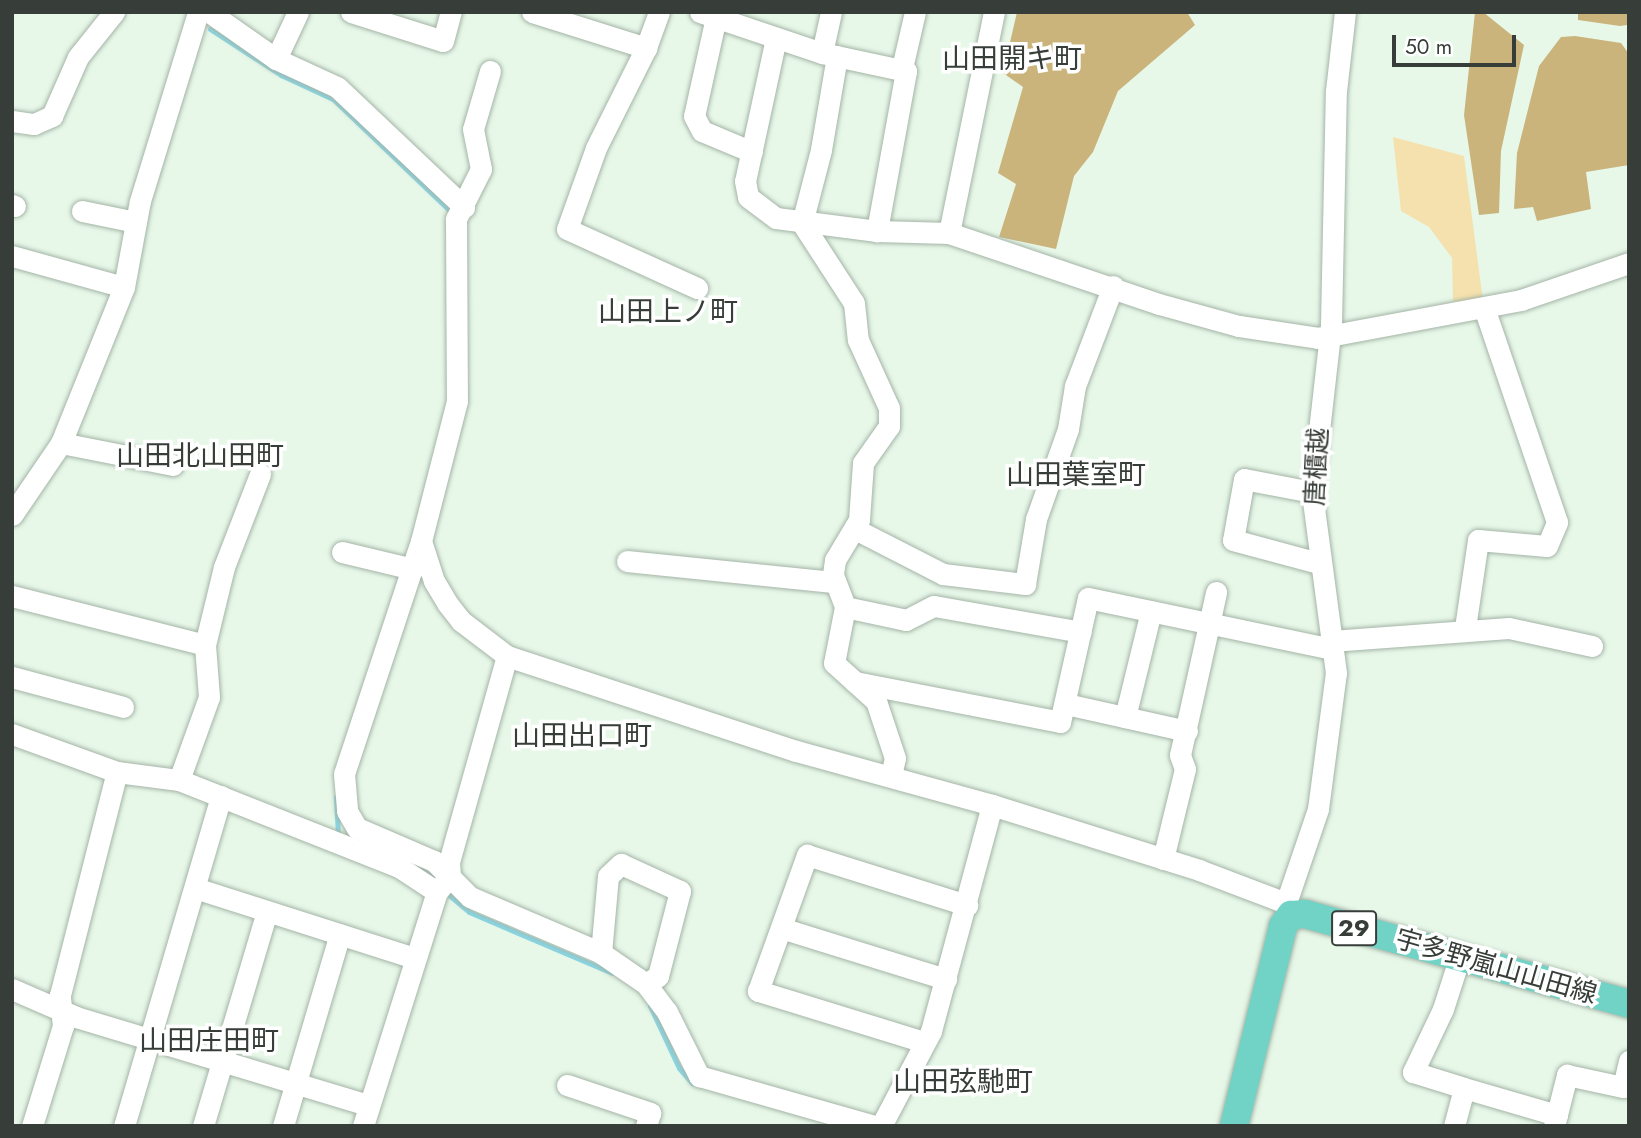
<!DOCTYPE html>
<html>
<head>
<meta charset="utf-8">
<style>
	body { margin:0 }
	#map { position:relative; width:1641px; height:1138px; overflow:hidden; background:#e7f8e9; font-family:Jost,"Noto Sans JP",sans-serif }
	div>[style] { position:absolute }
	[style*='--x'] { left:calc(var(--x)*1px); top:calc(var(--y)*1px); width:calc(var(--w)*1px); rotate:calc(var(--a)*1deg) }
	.green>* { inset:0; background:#f5e1ad }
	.forest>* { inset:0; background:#cab47c }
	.stream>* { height:5px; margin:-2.5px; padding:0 2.5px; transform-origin:2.5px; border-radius:2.5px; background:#88d5e3 }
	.roads { filter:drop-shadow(0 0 2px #a4b4a6) drop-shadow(0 0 2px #a4b4a6) }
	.minor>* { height:21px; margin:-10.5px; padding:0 10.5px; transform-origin:10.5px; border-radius:10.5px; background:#fff }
	.major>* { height:28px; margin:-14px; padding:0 14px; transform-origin:14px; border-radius:14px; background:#70d3c5 }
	span { translate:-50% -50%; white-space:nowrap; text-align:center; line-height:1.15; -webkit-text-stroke:7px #fff; paint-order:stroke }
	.shield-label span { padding:2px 5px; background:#fff; border:2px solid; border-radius:5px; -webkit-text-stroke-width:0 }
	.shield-label { font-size:24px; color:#373d38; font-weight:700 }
	.street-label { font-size:26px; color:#373d38 }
	.neighbourhood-label { font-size:28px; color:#373d38 }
	.frame { position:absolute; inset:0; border:14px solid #373d38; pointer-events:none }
	.scale { position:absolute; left:1392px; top:35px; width:124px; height:32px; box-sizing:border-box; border:4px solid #373d38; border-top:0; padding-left:9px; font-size:21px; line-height:24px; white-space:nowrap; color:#373d38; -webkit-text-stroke:5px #fff; paint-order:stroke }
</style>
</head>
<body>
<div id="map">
	<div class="green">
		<i style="clip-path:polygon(1393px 137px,1464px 156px,1483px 301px,1453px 301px,1452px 258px,1429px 227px,1401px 211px)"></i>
	</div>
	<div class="forest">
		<i style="clip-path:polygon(1017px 12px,1187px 12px,1195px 25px,1118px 91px,1093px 152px,1074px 176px,1056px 249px,999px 237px,1016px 184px,998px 173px,1023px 87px,1003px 73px)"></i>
		<i style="clip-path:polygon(1475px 12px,1483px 12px,1524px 45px,1501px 151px,1499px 213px,1479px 215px,1464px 115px)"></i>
		<i style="clip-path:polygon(1578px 12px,1629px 12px,1629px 15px,1627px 25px,1620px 26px,1578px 20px)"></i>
		<i style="clip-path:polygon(1575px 36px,1621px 43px,1629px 54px,1629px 165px,1586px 172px,1591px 209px,1537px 221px,1533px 207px,1514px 209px,1517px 153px,1539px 66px,1561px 37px)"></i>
	</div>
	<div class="stream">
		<i style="--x:210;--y:29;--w:85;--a:32.9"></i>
		<i style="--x:281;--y:75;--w:57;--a:24.8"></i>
		<i style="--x:333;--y:99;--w:159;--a:43.7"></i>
		<i style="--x:336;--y:797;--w:39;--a:87"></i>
		<i style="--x:415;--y:864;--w:25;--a:40"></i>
		<i style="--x:443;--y:890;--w:34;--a:40"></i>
		<i style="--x:469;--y:912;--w:155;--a:23.1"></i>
		<i style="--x:650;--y:1006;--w:68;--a:64.9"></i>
		<i style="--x:679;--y:1068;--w:20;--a:49"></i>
	</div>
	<div class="roads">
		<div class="minor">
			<i style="--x:209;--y:12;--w:82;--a:35"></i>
			<i style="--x:276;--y:59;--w:67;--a:24.7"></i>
			<i style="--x:337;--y:87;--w:175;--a:43.4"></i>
			<i style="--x:351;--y:12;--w:96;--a:17.5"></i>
			<i style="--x:443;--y:41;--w:30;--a:-75"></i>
			<i style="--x:532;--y:12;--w:120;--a:17.5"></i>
			<i style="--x:659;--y:12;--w:38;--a:110"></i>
			<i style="--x:646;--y:48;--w:112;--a:116.6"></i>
			<i style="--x:596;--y:148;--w:86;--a:109.7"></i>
			<i style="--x:567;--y:229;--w:143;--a:24.4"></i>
			<i style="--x:700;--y:12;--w:129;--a:18.6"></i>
			<i style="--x:822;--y:53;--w:86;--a:12.1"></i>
			<i style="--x:906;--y:71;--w:163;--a:100.3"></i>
			<i style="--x:716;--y:17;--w:101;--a:102.5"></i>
			<i style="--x:694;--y:116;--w:17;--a:62"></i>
			<i style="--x:702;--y:131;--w:54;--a:22.8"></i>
			<i style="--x:776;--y:38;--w:146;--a:102.2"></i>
			<i style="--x:745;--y:181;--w:16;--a:79"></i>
			<i style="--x:748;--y:197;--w:35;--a:37"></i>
			<i style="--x:776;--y:218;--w:102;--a:7.3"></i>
			<i style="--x:877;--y:231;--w:72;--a:1.6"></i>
			<i style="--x:949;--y:233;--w:222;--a:18.7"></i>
			<i style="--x:1159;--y:304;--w:83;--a:15.4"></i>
			<i style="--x:1239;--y:326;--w:80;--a:8.6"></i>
			<i style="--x:1318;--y:338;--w:207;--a:-10.6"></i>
			<i style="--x:1521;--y:300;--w:114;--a:-18.9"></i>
			<i style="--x:822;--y:53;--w:42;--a:-77.6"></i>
			<i style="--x:837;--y:56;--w:95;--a:99.7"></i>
			<i style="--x:821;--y:150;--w:75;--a:104.6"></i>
			<i style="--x:802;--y:223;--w:95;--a:57"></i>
			<i style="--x:854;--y:303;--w:37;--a:84"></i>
			<i style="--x:858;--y:340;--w:75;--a:65.5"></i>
			<i style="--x:889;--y:408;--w:18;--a:90"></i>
			<i style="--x:889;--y:426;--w:45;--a:125.1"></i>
			<i style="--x:863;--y:463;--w:57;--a:94"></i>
			<i style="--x:859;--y:520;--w:47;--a:121"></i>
			<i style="--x:835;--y:560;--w:15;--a:98"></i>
			<i style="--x:833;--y:575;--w:34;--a:69"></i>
			<i style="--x:845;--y:607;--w:57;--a:101.1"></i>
			<i style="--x:834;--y:663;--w:57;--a:42.1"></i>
			<i style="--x:876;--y:701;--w:60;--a:71.6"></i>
			<i style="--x:895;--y:758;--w:18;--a:103"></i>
			<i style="--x:276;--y:59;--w:52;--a:-64.9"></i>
			<i style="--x:902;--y:68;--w:57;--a:-76.9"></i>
			<i style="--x:490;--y:71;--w:60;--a:106.3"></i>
			<i style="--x:473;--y:129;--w:41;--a:78.7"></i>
			<i style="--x:481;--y:169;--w:56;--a:116.6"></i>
			<i style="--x:456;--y:219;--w:182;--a:89.7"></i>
			<i style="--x:457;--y:401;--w:145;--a:104.4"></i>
			<i style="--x:421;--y:541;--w:245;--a:108.3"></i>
			<i style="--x:344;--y:774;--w:37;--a:85"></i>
			<i style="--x:347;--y:811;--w:20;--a:60"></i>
			<i style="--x:357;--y:828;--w:84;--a:23.2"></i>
			<i style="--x:434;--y:861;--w:51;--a:45"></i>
			<i style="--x:470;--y:897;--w:142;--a:23.1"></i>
			<i style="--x:601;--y:953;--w:55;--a:34.6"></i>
			<i style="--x:646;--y:984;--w:35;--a:53"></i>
			<i style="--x:667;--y:1012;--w:72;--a:63.4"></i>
			<i style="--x:699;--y:1076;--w:182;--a:15.9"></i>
			<i style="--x:12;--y:121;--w:22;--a:8"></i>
			<i style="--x:34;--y:124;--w:20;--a:-24"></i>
			<i style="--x:52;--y:116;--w:64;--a:-66.2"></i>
			<i style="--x:78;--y:57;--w:58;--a:-51.3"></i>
			<i style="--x:12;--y:205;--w:3;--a:18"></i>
			<i style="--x:82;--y:211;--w:55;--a:11.5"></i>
			<i style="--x:949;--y:233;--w:226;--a:-78.5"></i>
			<i style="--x:12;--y:256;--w:116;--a:15.5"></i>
			<i style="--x:61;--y:443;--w:114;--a:11.1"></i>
			<i style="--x:1312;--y:492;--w:69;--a:-169.2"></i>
			<i style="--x:1244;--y:479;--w:62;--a:100.2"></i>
			<i style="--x:1233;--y:540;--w:88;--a:15.1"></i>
			<i style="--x:12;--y:515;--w:87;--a:-55.8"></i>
			<i style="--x:61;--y:443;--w:168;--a:-68"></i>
			<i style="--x:124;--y:287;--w:87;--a:-79.5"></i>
			<i style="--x:140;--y:201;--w:198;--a:-72.9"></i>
			<i style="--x:855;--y:529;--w:99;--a:27.1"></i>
			<i style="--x:943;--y:574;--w:83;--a:7"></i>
			<i style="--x:1025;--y:584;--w:66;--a:-80.4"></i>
			<i style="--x:1036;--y:519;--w:96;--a:-70.4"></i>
			<i style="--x:1068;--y:429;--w:44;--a:-80.8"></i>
			<i style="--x:1075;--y:386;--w:107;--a:-69.2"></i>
			<i style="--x:421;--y:541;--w:42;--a:72"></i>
			<i style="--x:434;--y:581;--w:26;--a:59"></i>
			<i style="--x:447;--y:603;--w:23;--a:52"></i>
			<i style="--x:461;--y:621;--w:58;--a:37.3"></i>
			<i style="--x:507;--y:656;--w:304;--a:18.2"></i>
			<i style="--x:796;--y:751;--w:203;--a:15.4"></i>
			<i style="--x:992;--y:805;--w:217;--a:17.4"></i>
			<i style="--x:1199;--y:870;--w:93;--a:20.8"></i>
			<i style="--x:342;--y:552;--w:73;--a:13.5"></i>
			<i style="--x:627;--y:561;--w:209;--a:5.8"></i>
			<i style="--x:12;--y:596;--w:199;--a:14.2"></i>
			<i style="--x:845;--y:607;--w:62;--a:12"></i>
			<i style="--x:906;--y:620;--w:31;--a:-27"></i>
			<i style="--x:934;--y:606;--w:149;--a:10"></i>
			<i style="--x:1465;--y:628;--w:89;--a:-81.6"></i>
			<i style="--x:1478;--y:540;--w:69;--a:5"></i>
			<i style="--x:1547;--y:546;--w:26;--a:-67"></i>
			<i style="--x:1557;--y:522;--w:226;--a:-108.8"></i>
			<i style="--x:1331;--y:641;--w:178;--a:-4.2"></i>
			<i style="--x:1509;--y:628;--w:85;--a:12.2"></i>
			<i style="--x:12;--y:677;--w:115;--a:15.1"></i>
			<i style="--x:855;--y:682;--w:209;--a:11"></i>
			<i style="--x:1060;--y:722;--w:127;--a:-77.3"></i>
			<i style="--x:1088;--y:598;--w:250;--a:11.8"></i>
			<i style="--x:1066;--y:704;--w:124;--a:12.6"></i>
			<i style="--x:1125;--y:717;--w:109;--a:-76.2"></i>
			<i style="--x:12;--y:734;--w:112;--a:19.9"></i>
			<i style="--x:117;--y:772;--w:63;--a:7.4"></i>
			<i style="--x:179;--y:780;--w:237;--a:21.6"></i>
			<i style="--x:399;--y:867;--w:45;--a:33.3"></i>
			<i style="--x:179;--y:780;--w:88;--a:-70.1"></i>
			<i style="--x:209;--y:697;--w:52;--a:-94.4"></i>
			<i style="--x:205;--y:645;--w:80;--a:-76.3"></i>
			<i style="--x:224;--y:567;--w:100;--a:-68.8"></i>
			<i style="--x:1163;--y:859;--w:93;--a:-76.3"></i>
			<i style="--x:1185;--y:769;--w:15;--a:-110"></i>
			<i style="--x:1180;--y:755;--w:167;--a:-77.5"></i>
			<i style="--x:195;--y:888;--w:231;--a:17.7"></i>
			<i style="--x:1291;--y:915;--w:13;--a:-113"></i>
			<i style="--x:1286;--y:903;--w:99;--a:-71.2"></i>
			<i style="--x:1318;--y:809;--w:137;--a:-82.5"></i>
			<i style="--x:1336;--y:673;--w:183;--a:-97.6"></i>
			<i style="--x:1312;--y:492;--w:169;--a:-83.5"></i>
			<i style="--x:1331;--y:324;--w:233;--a:-88.8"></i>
			<i style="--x:1336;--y:91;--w:80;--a:-83.5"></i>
			<i style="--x:781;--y:928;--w:173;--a:17.2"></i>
			<i style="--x:601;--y:953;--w:77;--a:-84.8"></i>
			<i style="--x:608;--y:876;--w:18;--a:-43"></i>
			<i style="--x:621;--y:864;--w:65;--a:24.6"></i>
			<i style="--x:680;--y:891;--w:88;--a:104.5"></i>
			<i style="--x:658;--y:976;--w:14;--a:146"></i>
			<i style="--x:1460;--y:956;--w:56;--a:107.8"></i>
			<i style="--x:1443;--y:1009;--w:70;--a:115.5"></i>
			<i style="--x:1413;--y:1072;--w:53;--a:17.4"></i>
			<i style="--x:12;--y:989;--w:70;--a:23.6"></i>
			<i style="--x:76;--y:1017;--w:305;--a:16.8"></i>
			<i style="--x:924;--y:1042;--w:174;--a:-162.9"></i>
			<i style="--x:758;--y:991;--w:145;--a:-70.2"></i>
			<i style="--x:807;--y:855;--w:168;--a:17.4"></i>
			<i style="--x:567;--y:1085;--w:88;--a:18.6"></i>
			<i style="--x:650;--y:1113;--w:14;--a:107"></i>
			<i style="--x:32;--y:1126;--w:105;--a:-72.8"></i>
			<i style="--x:63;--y:1026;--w:31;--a:-96"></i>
			<i style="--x:60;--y:995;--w:230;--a:-75.7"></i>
			<i style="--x:124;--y:1126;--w:344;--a:-73.6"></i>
			<i style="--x:203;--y:1126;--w:224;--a:-73.4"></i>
			<i style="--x:283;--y:1126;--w:200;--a:-73.5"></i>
			<i style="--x:363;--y:1126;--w:245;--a:-72.5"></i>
			<i style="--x:437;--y:892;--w:21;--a:-51"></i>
			<i style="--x:450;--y:876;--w:14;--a:-94"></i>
			<i style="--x:449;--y:862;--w:214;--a:-74.3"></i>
			<i style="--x:881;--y:1126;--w:107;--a:-62.2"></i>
			<i style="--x:931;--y:1031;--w:234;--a:-74.9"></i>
			<i style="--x:1454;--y:1126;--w:39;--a:-75"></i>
			<i style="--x:1464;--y:1088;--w:97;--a:16.2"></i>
			<i style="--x:1554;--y:1126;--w:53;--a:-75.7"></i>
			<i style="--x:1567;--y:1075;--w:57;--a:12.1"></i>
			<i style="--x:1623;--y:1087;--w:27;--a:-77"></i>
		</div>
		<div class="major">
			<i style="--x:1234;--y:1126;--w:206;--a:-76.2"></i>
			<i style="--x:1283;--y:926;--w:14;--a:-54"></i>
			<i style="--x:1291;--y:915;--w:14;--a:-4"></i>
			<i style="--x:1305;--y:914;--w:336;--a:15.5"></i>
		</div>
	</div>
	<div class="shield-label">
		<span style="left:1354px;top:928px">29</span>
	</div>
	<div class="street-label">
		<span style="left:1317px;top:467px;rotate:-87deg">唐櫃越</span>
		<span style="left:1496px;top:967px;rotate:16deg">宇多野嵐山山田線</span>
	</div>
	<div class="neighbourhood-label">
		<span style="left:1012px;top:59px">山田開キ町</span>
		<span style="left:668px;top:312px">山田上ノ町</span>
		<span style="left:200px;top:456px">山田北山田町</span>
		<span style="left:1076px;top:475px">山田葉室町</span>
		<span style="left:582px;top:736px">山田出口町</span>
		<span style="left:209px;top:1041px">山田庄田町</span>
		<span style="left:963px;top:1082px">山田弦馳町</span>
	</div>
	<div class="frame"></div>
	<div class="scale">50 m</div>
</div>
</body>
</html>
